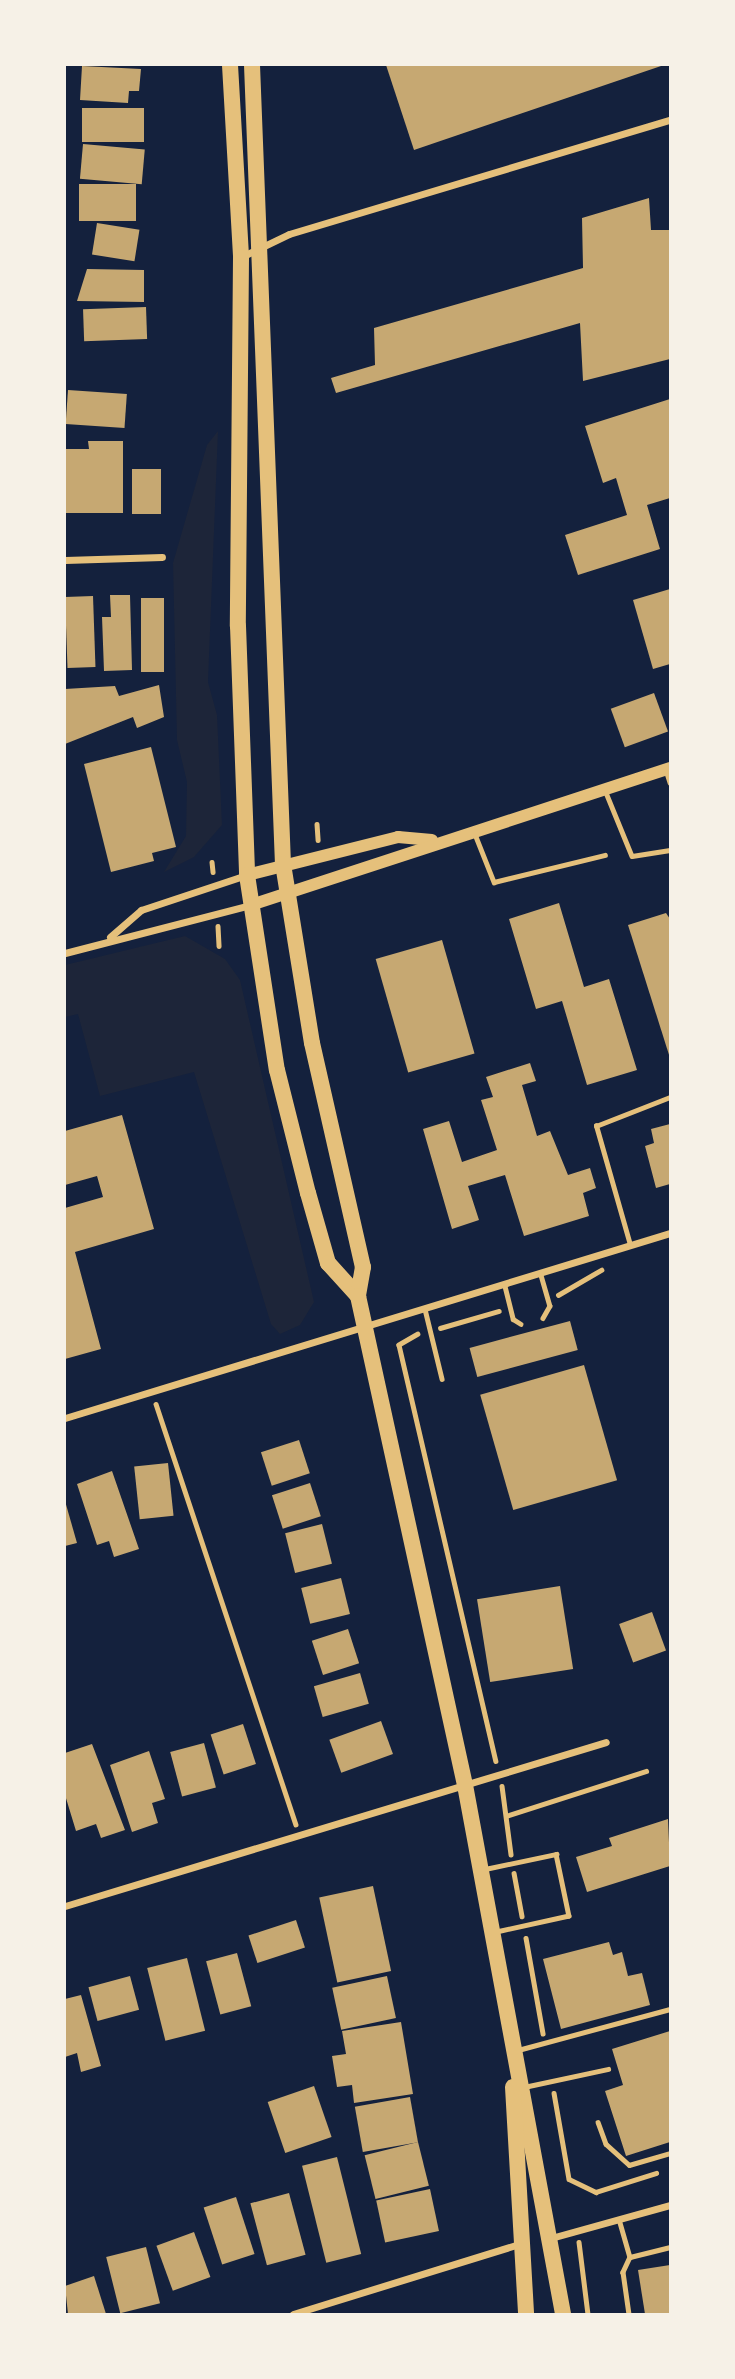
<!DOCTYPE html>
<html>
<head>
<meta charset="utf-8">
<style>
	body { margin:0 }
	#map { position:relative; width:735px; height:2379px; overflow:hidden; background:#14213d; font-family:"Playfair Display",serif }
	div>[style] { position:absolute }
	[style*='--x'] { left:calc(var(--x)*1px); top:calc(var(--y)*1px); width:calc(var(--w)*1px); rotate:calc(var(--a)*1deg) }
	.green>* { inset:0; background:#1d2539 }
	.building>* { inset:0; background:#c6a872; transform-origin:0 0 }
	.path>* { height:4.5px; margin:-2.25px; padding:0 2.25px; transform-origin:2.25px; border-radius:2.25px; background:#e5c07b }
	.service>* { height:4.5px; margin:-2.25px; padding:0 2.25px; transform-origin:2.25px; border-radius:2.25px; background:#e5c07b }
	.minor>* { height:7px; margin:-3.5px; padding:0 3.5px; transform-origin:3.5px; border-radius:3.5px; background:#e5c07b }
	.tertiary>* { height:12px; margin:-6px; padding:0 6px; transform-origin:6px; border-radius:6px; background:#e5c07b }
	.trunk>* { height:16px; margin:-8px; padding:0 8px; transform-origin:8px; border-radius:8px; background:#e5c07b }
	span { translate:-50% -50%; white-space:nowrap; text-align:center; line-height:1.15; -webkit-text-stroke:6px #f6f1e7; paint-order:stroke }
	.frame { position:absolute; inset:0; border:66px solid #f6f1e7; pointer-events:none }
</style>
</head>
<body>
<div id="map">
	<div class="green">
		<i style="clip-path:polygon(218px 431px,208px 682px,217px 715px,222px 825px,194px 857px,164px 872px,186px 836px,187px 782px,177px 740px,173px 563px,207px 445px)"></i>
		<i style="clip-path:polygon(185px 936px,225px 959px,240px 980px,314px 1302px,300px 1325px,280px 1334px,271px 1324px,194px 1072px,100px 1096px,78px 1014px,65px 1017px,65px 965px)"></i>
	</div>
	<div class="building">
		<i style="clip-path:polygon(386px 65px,664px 65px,414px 150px)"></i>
		<i style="clip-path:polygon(82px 66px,141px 69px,139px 91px,129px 91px,128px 103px,80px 100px)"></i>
		<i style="left:82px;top:108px;width:62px;height:34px"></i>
		<i style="left:83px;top:144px;width:62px;height:35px;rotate:5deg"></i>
		<i style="left:79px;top:184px;width:57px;height:37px"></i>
		<i style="clip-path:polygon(649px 198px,651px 230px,670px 230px,670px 359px,583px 381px,580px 323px,336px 393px,331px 378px,375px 365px,374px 328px,583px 268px,582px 218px)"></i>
		<i style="left:97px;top:223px;width:43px;height:32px;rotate:9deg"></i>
		<i style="clip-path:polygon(87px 269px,144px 270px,144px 302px,77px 301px)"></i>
		<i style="left:146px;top:307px;width:32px;height:63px;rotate:88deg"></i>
		<i style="left:68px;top:390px;width:59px;height:34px;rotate:4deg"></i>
		<i style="clip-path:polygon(670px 399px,670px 498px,647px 505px,660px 549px,578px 575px,565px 535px,627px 515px,616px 478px,603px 483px,585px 426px)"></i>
		<i style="clip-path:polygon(88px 441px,123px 441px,123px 513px,65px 513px,65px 449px,89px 449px)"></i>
		<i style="left:132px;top:469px;width:29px;height:45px"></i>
		<i style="clip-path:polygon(670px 589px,670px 664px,653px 669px,633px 600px)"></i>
		<i style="clip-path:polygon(110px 595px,130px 595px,132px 670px,104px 671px,102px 617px,111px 617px)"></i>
		<i style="left:93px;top:596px;width:71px;height:28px;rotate:88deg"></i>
		<i style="left:141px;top:598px;width:23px;height:74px"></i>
		<i style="clip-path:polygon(159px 685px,164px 717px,137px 728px,133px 717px,65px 744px,65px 689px,115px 686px,119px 696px)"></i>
		<i style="left:654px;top:693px;width:41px;height:46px;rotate:70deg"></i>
		<i style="clip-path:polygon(151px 747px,176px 847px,152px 853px,154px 861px,111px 872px,84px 764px)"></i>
		<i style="clip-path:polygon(559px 903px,584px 987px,609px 979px,637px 1070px,587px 1085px,562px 1001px,536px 1009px,509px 919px)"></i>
		<i style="clip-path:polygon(666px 913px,670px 919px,670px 1058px,628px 925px)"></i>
		<i style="left:442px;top:940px;width:118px;height:69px;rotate:74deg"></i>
		<i style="clip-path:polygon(530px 1063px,536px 1081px,522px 1085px,537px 1136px,550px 1131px,568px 1175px,590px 1168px,596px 1188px,583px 1193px,589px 1216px,524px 1236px,505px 1175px,468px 1186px,479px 1220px,452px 1229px,423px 1129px,449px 1121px,462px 1162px,497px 1150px,481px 1100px,493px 1097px,486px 1077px)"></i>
		<i style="clip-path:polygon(122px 1115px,154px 1229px,75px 1252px,101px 1349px,65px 1359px,65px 1208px,103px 1197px,97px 1176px,65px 1185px,65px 1131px)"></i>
		<i style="clip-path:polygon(670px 1124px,670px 1184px,656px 1188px,645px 1146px,654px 1143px,651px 1129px)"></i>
		<i style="left:570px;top:1321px;width:30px;height:104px;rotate:75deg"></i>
		<i style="left:584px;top:1365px;width:120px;height:108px;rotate:74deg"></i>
		<i style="left:299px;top:1440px;width:35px;height:40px;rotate:72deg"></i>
		<i style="left:168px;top:1463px;width:53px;height:34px;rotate:84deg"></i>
		<i style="clip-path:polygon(112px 1471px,139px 1549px,114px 1557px,109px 1541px,97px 1545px,77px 1484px)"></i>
		<i style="left:310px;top:1483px;width:35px;height:40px;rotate:72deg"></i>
		<i style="clip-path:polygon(65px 1501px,77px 1543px,65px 1546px)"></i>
		<i style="left:322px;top:1524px;width:41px;height:38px;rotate:76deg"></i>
		<i style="left:341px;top:1578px;width:37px;height:41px;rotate:76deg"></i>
		<i style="left:560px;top:1586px;width:84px;height:84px;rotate:81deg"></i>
		<i style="left:652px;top:1612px;width:41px;height:35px;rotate:70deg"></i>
		<i style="left:348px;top:1629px;width:36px;height:38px;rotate:72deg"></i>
		<i style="left:360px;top:1673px;width:32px;height:48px;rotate:74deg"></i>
		<i style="left:381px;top:1721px;width:35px;height:55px;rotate:70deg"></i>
		<i style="left:243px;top:1724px;width:42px;height:34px;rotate:72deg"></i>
		<i style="left:204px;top:1743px;width:46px;height:35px;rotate:75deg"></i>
		<i style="clip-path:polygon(92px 1744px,125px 1830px,101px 1838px,96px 1824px,76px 1831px,65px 1795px,65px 1753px)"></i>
		<i style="clip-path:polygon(149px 1751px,165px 1799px,152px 1803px,158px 1823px,132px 1832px,110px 1765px)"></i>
		<i style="clip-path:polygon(668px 1819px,670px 1866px,587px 1892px,576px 1857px,612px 1846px,609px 1838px)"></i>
		<i style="left:373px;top:1886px;width:87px;height:55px;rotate:78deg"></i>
		<i style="left:296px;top:1920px;width:29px;height:50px;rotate:72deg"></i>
		<i style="clip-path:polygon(609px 1942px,613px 1955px,622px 1952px,628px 1976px,642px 1973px,650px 2005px,561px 2029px,543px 1959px)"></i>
		<i style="left:237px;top:1953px;width:55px;height:32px;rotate:75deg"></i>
		<i style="left:187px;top:1958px;width:75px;height:41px;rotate:76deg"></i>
		<i style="left:130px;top:1976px;width:35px;height:43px;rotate:75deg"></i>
		<i style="left:387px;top:1976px;width:43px;height:56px;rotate:78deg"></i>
		<i style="clip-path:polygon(81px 1995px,101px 2066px,81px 2072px,77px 2053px,65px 2057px,65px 1999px)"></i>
		<i style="clip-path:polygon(401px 2022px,413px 2094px,354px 2103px,352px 2085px,337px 2087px,332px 2056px,346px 2054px,342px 2031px)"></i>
		<i style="clip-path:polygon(670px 2031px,670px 2142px,626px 2156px,605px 2091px,623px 2085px,612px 2049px)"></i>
		<i style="left:314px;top:2086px;width:54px;height:49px;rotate:71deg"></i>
		<i style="left:410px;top:2097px;width:46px;height:56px;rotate:80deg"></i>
		<i style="left:418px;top:2142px;width:45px;height:55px;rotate:76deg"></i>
		<i style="left:337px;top:2157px;width:100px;height:36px;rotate:76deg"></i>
		<i style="left:430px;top:2189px;width:43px;height:55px;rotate:78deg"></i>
		<i style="left:289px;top:2193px;width:64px;height:40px;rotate:75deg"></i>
		<i style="left:236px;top:2197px;width:60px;height:34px;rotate:72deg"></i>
		<i style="left:194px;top:2232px;width:48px;height:40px;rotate:70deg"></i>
		<i style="left:146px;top:2247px;width:58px;height:41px;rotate:76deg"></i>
		<i style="clip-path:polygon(670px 2265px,670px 2314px,645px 2314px,638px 2270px)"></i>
		<i style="clip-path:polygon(94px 2276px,106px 2314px,68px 2314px,65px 2286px)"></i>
	</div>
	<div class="path">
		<i style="--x:317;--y:824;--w:16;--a:86"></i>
		<i style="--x:212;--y:862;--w:10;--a:84"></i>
		<i style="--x:218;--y:926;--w:20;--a:87"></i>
		<i style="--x:558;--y:1295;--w:50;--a:-30.2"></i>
		<i style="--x:440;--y:1328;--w:61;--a:-16.1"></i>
		<i style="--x:418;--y:1334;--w:22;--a:150"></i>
		<i style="--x:399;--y:1345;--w:427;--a:76.9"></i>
		<i style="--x:156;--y:1404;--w:443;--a:71.6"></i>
		<i style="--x:502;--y:1786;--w:69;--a:82.5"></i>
		<i style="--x:506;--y:1816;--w:147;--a:-17.8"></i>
		<i style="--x:514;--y:1873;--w:44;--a:79.5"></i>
		<i style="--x:526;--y:1938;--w:97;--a:79.9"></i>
		<i style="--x:554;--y:2093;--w:87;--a:80.1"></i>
		<i style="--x:569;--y:2179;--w:30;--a:26"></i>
		<i style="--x:596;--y:2192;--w:63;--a:-17.6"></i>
		<i style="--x:579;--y:2242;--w:73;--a:82.9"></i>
	</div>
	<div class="service">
		<i style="--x:666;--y:770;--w:13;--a:72"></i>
		<i style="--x:605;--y:790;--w:71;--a:67.8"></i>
		<i style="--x:632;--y:856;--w:38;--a:-9"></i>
		<i style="--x:475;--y:834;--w:52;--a:68.4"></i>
		<i style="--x:494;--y:882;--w:114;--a:-13.7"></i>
		<i style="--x:630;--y:1245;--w:124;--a:-105.9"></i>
		<i style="--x:596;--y:1126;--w:79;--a:-21.4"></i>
		<i style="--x:541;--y:1275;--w:32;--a:74"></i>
		<i style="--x:550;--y:1306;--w:14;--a:120"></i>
		<i style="--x:505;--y:1286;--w:34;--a:76"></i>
		<i style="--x:513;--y:1319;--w:9;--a:32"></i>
		<i style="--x:425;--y:1309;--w:72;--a:76.3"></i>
		<i style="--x:485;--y:1869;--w:73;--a:-11.9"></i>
		<i style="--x:556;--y:1854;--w:63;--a:78.2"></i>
		<i style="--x:569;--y:1916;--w:75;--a:167.6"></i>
		<i style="--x:518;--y:2050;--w:157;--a:-15.1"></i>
		<i style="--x:524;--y:2087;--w:86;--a:-12.1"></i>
		<i style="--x:598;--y:2122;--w:23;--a:70"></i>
		<i style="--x:606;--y:2144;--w:31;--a:42"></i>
		<i style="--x:629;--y:2165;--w:43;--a:-16.3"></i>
		<i style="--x:619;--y:2219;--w:40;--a:74"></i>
		<i style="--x:630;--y:2257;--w:17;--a:115"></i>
		<i style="--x:623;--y:2272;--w:42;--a:81.9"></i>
		<i style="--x:630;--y:2257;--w:41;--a:-14"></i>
	</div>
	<div class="minor">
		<i style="--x:241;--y:257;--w:53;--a:-25.6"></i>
		<i style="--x:289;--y:234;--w:398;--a:-16.7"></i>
		<i style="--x:65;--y:560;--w:97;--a:-1.8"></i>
		<i style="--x:110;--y:937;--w:41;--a:-41.1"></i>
		<i style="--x:141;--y:910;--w:111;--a:-18.4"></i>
		<i style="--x:65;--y:953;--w:192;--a:-14.5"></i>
		<i style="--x:65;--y:1418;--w:633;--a:-17"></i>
		<i style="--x:65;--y:1906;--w:565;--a:-16.86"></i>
		<i style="--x:551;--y:2238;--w:123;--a:-15.5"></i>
		<i style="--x:293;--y:2314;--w:240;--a:-17.2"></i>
	</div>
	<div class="tertiary">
		<i style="--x:247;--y:875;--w:156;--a:-14.1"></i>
		<i style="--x:398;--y:837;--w:34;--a:5"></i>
		<i style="--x:251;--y:905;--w:441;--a:-18.1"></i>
	</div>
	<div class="trunk">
		<i style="--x:230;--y:65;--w:193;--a:86.7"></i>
		<i style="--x:241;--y:258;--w:368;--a:90.5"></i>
		<i style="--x:238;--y:626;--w:249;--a:87.9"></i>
		<i style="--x:247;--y:875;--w:197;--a:81.3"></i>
		<i style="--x:277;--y:1070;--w:127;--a:75.9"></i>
		<i style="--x:308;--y:1193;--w:73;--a:74.1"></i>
		<i style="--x:328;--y:1263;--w:45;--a:47.7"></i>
		<i style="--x:252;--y:65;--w:800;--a:87.78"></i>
		<i style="--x:283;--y:864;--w:181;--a:80.8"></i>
		<i style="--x:312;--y:1043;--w:230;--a:77.2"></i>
		<i style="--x:363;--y:1267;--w:29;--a:100"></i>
		<i style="--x:358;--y:1296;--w:501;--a:77.66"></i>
		<i style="--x:465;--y:1785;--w:538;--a:79.5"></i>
		<i style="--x:513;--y:2087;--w:227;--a:86.7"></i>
	</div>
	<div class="frame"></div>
</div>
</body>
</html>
